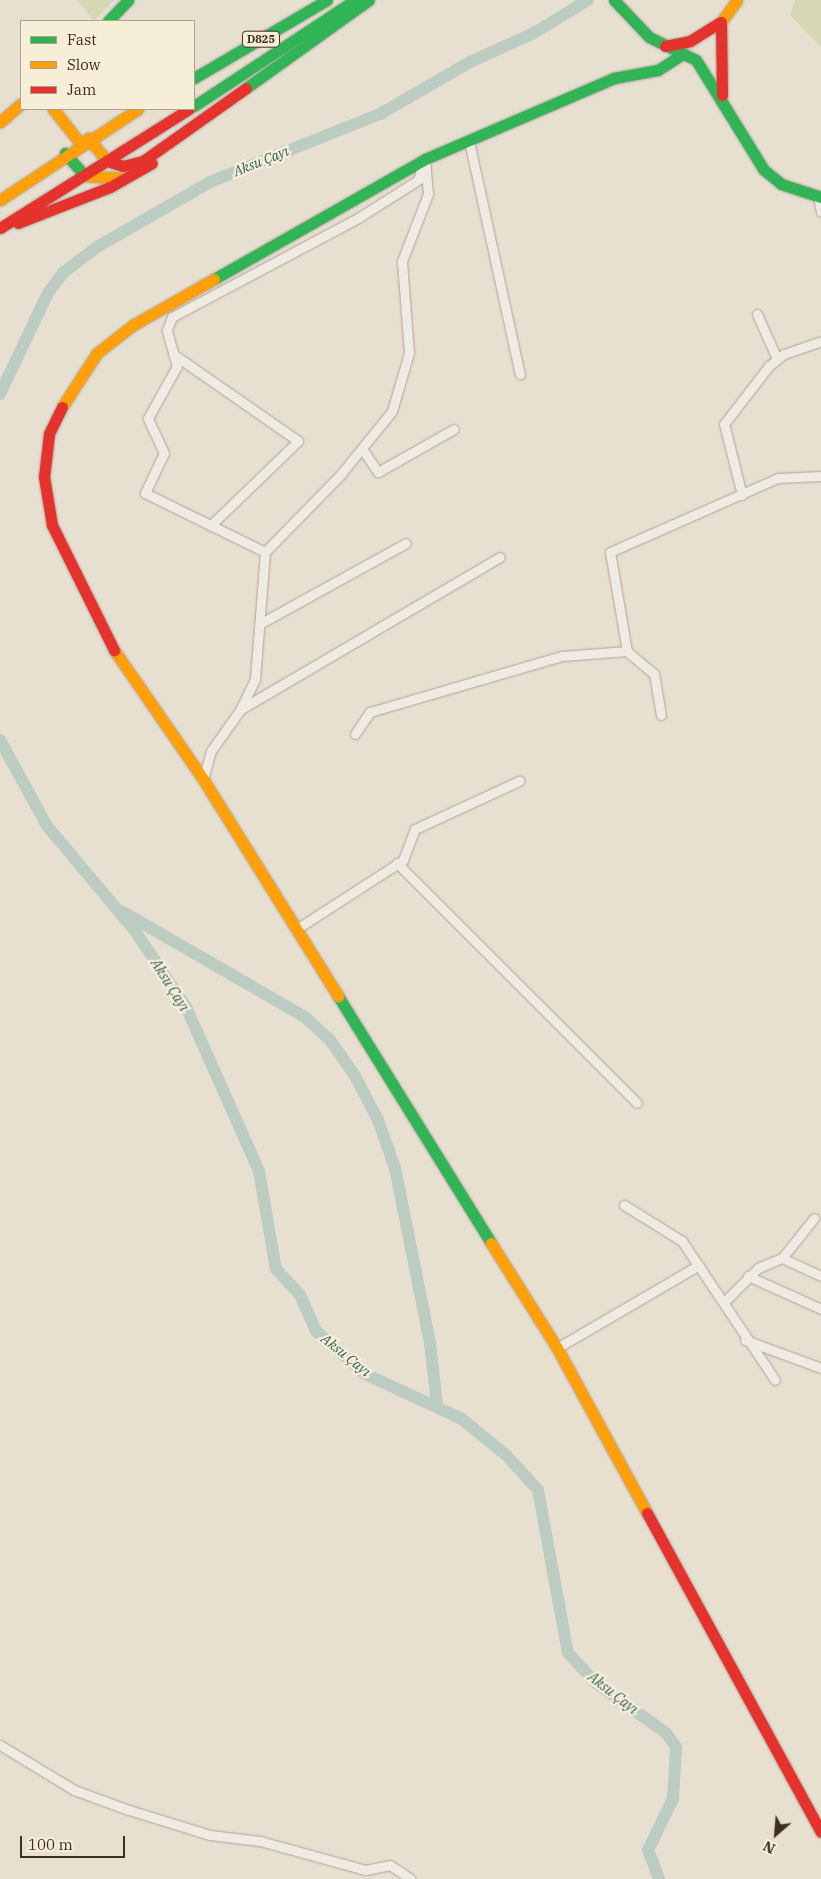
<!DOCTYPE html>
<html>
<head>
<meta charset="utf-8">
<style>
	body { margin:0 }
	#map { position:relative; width:821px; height:1879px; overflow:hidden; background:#e7e0d1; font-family:"IBM Plex Serif",serif }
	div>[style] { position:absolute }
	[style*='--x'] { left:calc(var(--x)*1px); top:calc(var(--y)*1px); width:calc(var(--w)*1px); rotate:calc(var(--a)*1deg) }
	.green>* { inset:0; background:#d6d7b3 }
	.river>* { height:12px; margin:-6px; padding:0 6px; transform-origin:6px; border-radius:6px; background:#bcccc2 }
	.roads { filter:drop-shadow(0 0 1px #ada599) drop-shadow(0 0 1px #ada599) }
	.street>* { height:9px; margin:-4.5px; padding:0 4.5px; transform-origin:4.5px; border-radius:4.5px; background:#efebe3 }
	.fast>* { height:11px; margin:-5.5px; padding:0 5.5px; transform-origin:5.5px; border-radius:5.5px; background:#30b455 }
	.slow>* { height:11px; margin:-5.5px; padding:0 5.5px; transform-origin:5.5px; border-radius:5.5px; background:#ff9f0a }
	.jam>* { height:11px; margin:-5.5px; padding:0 5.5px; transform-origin:5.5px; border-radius:5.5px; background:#e5322d }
	span { translate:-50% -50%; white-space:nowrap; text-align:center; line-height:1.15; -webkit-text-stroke:4.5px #f7eed8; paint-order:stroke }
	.shield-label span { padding:1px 4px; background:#f7eed8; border:1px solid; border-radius:4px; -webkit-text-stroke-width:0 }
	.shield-label { font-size:11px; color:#3d2e20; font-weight:700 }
	.water-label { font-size:14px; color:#2f5d5a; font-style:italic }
	.legend { position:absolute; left:20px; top:20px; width:175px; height:90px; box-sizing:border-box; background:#f7eed8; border:1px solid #ada18e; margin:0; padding:6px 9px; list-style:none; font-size:15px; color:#3d2e20 }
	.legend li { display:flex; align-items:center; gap:10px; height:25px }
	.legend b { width:25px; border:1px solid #ada18e }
	.north { position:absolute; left:751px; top:1809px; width:50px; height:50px; -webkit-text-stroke:4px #f7eed8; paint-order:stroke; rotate:207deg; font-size:14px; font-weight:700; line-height:20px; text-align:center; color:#3d2e20 }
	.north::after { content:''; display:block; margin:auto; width:18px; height:22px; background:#3d2e20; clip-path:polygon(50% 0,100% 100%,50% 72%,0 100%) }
	.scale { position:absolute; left:20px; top:1836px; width:105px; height:22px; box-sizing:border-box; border:2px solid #3d2e20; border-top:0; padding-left:6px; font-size:15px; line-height:18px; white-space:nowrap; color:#3d2e20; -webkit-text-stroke:4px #f7eed8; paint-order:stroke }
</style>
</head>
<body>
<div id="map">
	<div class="green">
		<i style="clip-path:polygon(77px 0,114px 0,94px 21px)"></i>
		<i style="clip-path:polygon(795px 0,821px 0,821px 47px,790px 15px)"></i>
	</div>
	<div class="river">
		<i style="--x:0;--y:394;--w:112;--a:-64.6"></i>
		<i style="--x:48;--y:293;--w:26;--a:-53"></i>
		<i style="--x:64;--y:272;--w:41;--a:-37.1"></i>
		<i style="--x:97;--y:247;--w:130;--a:-29.9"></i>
		<i style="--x:210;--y:182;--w:183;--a:-21.8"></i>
		<i style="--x:380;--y:114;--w:104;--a:-30"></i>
		<i style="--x:470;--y:62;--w:70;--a:-24.4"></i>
		<i style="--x:534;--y:33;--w:63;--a:-31.4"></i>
		<i style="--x:0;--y:740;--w:98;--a:61.3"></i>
		<i style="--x:47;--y:826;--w:137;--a:50"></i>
		<i style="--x:135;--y:931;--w:92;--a:56.1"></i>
		<i style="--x:186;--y:1007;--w:180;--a:66"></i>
		<i style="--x:259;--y:1171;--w:99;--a:80.2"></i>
		<i style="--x:276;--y:1269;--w:35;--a:47"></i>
		<i style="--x:300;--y:1295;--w:39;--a:66"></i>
		<i style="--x:316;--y:1331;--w:65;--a:41.3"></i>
		<i style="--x:365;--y:1374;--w:107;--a:24.9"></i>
		<i style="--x:462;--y:1419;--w:57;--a:39.3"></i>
		<i style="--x:506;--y:1455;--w:47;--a:47.6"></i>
		<i style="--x:538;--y:1490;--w:166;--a:79.6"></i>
		<i style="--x:568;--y:1653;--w:41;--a:47"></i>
		<i style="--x:596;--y:1683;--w:86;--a:35.5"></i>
		<i style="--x:666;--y:1733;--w:17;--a:54"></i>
		<i style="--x:676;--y:1747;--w:52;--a:93.3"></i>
		<i style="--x:673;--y:1799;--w:57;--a:116.1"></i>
		<i style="--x:648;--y:1850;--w:31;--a:69"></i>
		<i style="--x:123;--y:912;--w:210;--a:30"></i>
		<i style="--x:305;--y:1017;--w:34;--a:43"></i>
		<i style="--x:330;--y:1040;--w:44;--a:55.2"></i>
		<i style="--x:355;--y:1076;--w:50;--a:62.4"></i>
		<i style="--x:378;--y:1120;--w:51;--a:70.5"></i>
		<i style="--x:395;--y:1168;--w:178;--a:78.7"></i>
		<i style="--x:430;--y:1343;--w:61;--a:83.5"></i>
	</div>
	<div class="roads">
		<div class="street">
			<i style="--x:469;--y:141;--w:239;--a:77.7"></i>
			<i style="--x:818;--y:197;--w:15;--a:79"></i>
			<i style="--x:757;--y:314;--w:49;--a:66"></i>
			<i style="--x:173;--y:354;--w:152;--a:34.8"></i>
			<i style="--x:298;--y:441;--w:122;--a:136"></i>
			<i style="--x:363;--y:450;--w:27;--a:56"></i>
			<i style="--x:378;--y:472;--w:87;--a:-29.5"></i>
			<i style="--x:742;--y:495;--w:73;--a:-104.2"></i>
			<i style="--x:724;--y:424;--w:73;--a:-52.2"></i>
			<i style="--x:769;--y:366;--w:19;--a:-39"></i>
			<i style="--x:784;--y:354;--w:39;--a:-19"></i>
			<i style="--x:265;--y:552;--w:134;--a:-153.8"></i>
			<i style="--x:145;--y:493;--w:44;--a:-64.6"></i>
			<i style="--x:164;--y:453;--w:38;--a:-115"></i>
			<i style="--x:148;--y:418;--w:60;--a:-60.9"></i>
			<i style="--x:177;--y:366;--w:37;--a:-106"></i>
			<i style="--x:167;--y:330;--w:14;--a:-69"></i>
			<i style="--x:172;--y:317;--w:211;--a:-28"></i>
			<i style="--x:358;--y:218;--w:71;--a:-32.3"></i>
			<i style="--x:418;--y:180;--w:17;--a:-73"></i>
			<i style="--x:263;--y:622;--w:163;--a:-28.9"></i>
			<i style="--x:241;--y:709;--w:300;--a:-30.4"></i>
			<i style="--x:661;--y:715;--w:42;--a:-99.7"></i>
			<i style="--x:654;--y:674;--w:35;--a:-140"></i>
			<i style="--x:627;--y:651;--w:100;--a:-99.7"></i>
			<i style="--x:610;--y:552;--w:184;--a:-23.8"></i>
			<i style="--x:778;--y:478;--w:43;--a:-2.7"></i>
			<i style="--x:355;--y:734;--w:27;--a:-56"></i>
			<i style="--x:370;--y:712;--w:200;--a:-16.3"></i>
			<i style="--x:562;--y:656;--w:65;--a:-4.4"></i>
			<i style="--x:203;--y:779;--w:29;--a:-74"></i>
			<i style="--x:211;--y:751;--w:50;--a:-54.7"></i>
			<i style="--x:240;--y:710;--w:34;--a:-64"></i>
			<i style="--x:255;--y:679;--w:127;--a:-85.5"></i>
			<i style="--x:265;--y:552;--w:109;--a:-45.7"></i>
			<i style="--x:341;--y:474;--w:81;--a:-51"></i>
			<i style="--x:392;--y:411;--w:60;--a:-73.7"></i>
			<i style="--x:409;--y:353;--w:92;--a:-94.4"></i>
			<i style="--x:402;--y:261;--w:72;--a:-68.8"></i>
			<i style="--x:428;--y:194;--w:35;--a:-95"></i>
			<i style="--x:397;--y:863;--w:339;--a:45"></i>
			<i style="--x:295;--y:930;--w:129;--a:-32.9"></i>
			<i style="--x:403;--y:860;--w:33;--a:-69"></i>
			<i style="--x:415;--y:829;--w:115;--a:-24.8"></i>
			<i style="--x:624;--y:1205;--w:68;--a:31.8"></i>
			<i style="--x:682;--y:1241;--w:167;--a:56.2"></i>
			<i style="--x:782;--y:1258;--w:43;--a:24.8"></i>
			<i style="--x:748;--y:1276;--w:80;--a:24.3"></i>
			<i style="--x:724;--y:1302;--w:48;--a:-45"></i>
			<i style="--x:758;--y:1268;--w:26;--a:-23"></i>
			<i style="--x:782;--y:1258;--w:51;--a:-51.3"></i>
			<i style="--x:745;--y:1340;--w:81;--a:20.2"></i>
			<i style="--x:557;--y:1348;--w:164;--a:-30.3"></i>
			<i style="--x:0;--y:1745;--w:87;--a:31.3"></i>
			<i style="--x:74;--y:1790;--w:59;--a:20"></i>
			<i style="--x:129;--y:1810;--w:85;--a:17.2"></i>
			<i style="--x:210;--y:1835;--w:50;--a:6.8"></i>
			<i style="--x:260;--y:1841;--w:109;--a:15.4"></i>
			<i style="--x:365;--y:1870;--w:25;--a:-11"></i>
			<i style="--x:390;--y:1865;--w:25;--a:34"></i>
		</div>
		<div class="fast">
			<i style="--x:614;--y:0;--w:51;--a:46.6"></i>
			<i style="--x:649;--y:37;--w:52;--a:26.1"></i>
			<i style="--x:696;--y:60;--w:129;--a:58.3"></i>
			<i style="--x:764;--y:170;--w:22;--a:39"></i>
			<i style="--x:781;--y:184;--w:42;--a:18"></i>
			<i style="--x:108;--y:21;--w:29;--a:-46"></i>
			<i style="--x:194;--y:78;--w:154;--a:-30.4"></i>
			<i style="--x:246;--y:88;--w:151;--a:-35.6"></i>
			<i style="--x:194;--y:106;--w:193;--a:-33.4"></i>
			<i style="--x:65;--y:153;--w:30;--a:49"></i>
			<i style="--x:214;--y:279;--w:243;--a:-29.6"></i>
			<i style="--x:425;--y:159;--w:206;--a:-23.2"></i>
			<i style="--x:614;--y:78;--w:45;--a:-10.3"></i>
			<i style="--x:658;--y:70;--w:30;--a:-33"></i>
			<i style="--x:338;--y:996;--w:291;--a:58.2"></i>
		</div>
		<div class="slow">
			<i style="--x:721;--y:22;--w:27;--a:-54"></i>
			<i style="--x:53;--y:109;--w:43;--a:51.5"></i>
			<i style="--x:0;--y:122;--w:28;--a:-41"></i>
			<i style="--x:88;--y:138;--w:30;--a:50"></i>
			<i style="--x:85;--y:176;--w:37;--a:3"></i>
			<i style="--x:0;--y:200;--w:165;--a:-33.4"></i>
			<i style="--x:62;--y:407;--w:64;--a:-57.1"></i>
			<i style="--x:97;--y:353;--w:46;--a:-37.9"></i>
			<i style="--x:133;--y:325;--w:93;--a:-29.6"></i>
			<i style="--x:114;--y:650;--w:157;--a:55.4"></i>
			<i style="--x:203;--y:779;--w:256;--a:58.1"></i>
			<i style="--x:491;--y:1243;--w:124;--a:57.8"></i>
			<i style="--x:557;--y:1348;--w:188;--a:61.4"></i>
		</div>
		<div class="jam">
			<i style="--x:665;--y:46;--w:25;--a:-11"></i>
			<i style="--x:690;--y:41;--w:36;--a:-32"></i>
			<i style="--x:721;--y:22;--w:73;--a:89.2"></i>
			<i style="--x:107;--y:161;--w:17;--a:17"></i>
			<i style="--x:123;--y:166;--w:21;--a:-14"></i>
			<i style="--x:143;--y:161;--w:126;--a:-35.3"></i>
			<i style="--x:18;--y:223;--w:99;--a:-21.4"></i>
			<i style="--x:110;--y:187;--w:48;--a:-29.7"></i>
			<i style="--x:0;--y:228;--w:223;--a:-32.2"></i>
			<i style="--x:62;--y:407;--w:30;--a:116"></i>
			<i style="--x:49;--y:434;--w:43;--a:96.6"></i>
			<i style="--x:44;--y:477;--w:49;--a:80.5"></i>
			<i style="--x:52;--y:525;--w:140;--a:63.6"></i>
			<i style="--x:647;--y:1513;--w:363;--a:61.4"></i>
		</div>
	</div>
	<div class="shield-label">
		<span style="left:261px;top:39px">D825</span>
	</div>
	<div class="water-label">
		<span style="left:261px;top:161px;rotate:-22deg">Aksu Çayı</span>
		<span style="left:170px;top:985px;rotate:58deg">Aksu Çayı</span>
		<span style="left:346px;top:1355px;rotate:39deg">Aksu Çayı</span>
		<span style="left:613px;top:1693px;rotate:38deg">Aksu Çayı</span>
	</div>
	<ul class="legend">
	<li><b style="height:6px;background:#30b455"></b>Fast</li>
	<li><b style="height:6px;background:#ff9f0a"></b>Slow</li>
	<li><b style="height:6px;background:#e5322d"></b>Jam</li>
	</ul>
	<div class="north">N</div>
	<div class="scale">100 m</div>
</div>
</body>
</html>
